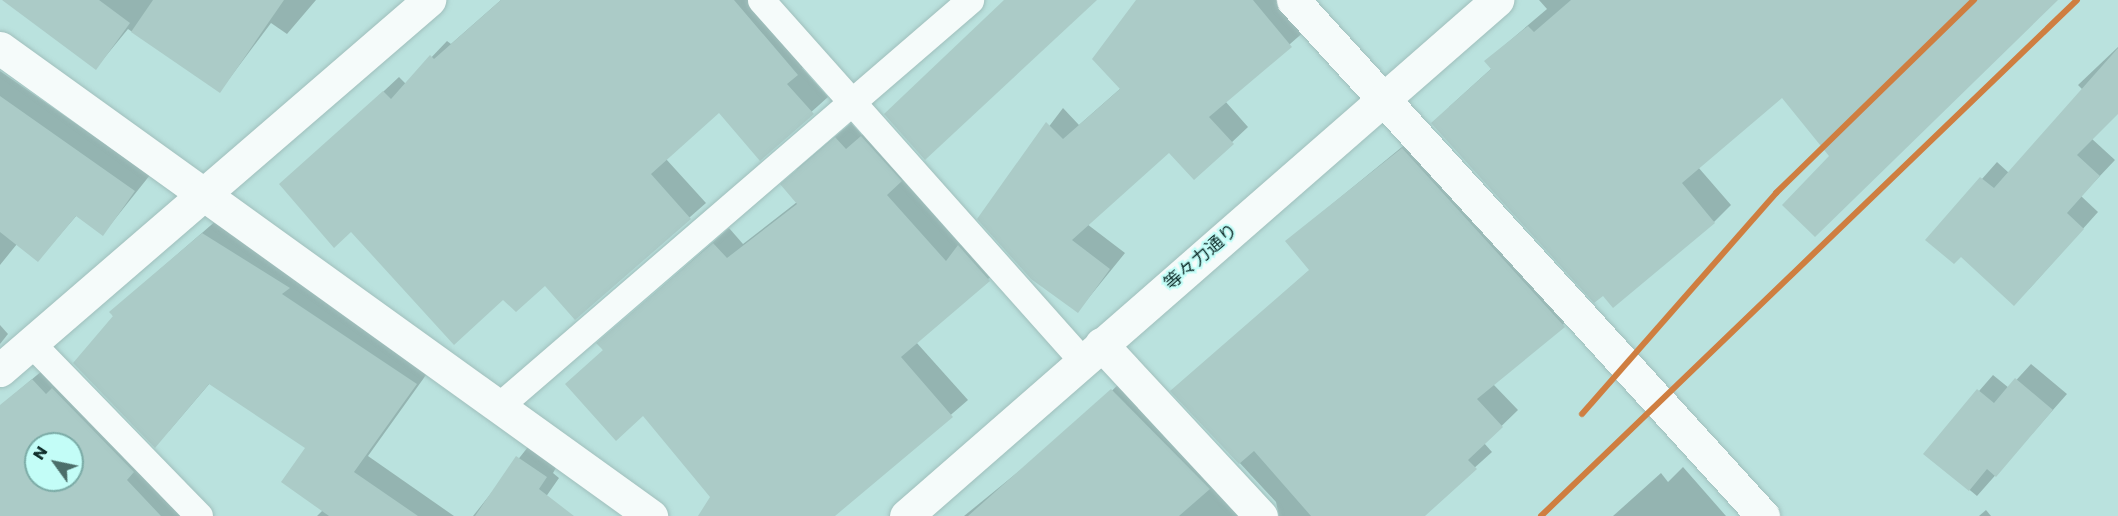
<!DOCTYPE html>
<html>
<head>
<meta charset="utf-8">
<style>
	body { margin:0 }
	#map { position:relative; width:2118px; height:516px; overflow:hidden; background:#bae2de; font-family:Poppins,"Noto Sans JP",sans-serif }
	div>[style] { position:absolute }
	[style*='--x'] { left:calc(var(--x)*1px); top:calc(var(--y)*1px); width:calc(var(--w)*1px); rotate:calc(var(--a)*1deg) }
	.shadow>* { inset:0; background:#0003 }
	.building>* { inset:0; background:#abcbc7 }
	.roads { filter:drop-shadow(0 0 2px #a0bfbc) drop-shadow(0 0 2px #a0bfbc) }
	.lane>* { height:27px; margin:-13.5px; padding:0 13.5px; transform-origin:13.5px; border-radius:13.5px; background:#f5fbfa }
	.street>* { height:33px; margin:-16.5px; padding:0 16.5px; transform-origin:16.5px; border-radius:16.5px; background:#f5fbfa }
	.secondary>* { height:33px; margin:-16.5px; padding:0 16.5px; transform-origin:16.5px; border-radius:16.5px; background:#f5fbfa }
	.rail-1>* { height:6px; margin:-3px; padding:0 3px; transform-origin:3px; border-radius:3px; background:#cf7e40 }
	span { translate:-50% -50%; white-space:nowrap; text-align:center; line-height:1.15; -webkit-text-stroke:4.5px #c3fdf7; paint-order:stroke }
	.street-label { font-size:18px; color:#102f2c }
	.north { position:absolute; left:24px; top:432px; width:60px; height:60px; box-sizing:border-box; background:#c3fdf7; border:2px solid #7baba6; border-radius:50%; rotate:303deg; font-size:16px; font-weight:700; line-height:24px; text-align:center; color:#102f2c }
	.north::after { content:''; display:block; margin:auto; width:21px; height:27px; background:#4c6e6a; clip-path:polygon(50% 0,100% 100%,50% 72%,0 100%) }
</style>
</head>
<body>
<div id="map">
	<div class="shadow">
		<i style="clip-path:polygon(5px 0,316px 0,287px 34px,271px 23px,220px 91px,128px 29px,96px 68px)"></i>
		<i style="clip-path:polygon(501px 0,760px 0,812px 59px,802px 68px,828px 97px,760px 158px,719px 111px,666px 159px,706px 203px,575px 318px,545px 284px,503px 298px,298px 171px,399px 77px,406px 84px,447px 41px,451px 44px)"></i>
		<i style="clip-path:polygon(1138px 0,1281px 0,1306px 30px,1225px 101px,1248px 127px,1194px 178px,1169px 150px,1087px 224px,1125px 253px,1078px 311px,979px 219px,1063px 108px,1079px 125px,1121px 88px)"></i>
		<i style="clip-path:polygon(1539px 0,2056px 0,1831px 156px,1782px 96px,1698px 167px,1731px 205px,1714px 222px,1449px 107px,1492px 68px,1486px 61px,1547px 9px)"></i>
		<i style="clip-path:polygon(2118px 47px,2118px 112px,2091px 138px,2115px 160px,2081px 196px,2098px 212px,2029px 289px,1928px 240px,1997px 162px,2009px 173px,2083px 90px,2078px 85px)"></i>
		<i style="clip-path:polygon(0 71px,150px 175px,103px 234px,77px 215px,38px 260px,17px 244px,0 265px)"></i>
		<i style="clip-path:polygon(877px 122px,916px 165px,902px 179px,961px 245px,974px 231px,1004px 265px,916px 342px,968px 400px,834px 516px,705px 516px,712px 497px,598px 343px,729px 228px,743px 244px,797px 202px,797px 169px,851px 123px,862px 135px)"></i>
		<i style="clip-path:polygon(1419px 133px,1580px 310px,1493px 384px,1518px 410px,1484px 443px,1492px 452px,1421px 516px,1279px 516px,1276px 502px,1173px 391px,1311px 269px,1287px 241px)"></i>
		<i style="clip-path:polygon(218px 219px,431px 368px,368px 456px,454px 516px,317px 516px,323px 510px,307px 448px,210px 383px,169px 431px,111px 312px)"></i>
		<i style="clip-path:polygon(0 325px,8px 334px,0 344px)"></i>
		<i style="clip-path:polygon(2031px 364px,2067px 394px,1977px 496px,1925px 453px,1993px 375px,2009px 388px)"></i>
		<i style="clip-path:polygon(evenodd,49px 365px,192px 516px,0 516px,0 406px,49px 365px,36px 444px,72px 444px,72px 480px,36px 480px,36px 444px)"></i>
		<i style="clip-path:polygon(1128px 375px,1268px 516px,964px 516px,1082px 420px)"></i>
		<i style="clip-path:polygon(532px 442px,560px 461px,553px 473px,559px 478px,543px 501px,548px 516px,473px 516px)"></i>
		<i style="clip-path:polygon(1683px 467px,1726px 516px,1613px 516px,1661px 473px,1668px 482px)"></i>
		<i style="clip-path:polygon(1986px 510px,1991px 516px,1979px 516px)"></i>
	</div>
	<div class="building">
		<i style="clip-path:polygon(2px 0,99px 0,130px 23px,96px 70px)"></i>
		<i style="clip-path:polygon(153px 0,284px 0,220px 93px,131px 32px)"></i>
		<i style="clip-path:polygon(501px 0,734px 0,798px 75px,787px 84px,814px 114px,760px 161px,719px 113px,651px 174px,691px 219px,575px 320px,545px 286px,516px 312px,503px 300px,454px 345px,351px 232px,334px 248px,279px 184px,383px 91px,391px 99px,430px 55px,434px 59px)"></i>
		<i style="clip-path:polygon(1004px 0,1097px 0,925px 160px,884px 114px)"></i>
		<i style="clip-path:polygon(1136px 0,1253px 0,1292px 47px,1209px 117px,1234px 144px,1194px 180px,1169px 153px,1072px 240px,1110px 269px,1078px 313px,1031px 279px,977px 219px,1046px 122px,1063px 139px,1120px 89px,1092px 59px)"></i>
		<i style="clip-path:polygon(1571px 0,2058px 0,1815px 237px,1782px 205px,1829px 156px,1782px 98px,1682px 183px,1715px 223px,1613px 308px,1603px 296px,1594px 303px,1431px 123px,1491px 69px,1484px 61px,1528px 26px,1534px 32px)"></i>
		<i style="clip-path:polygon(2118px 48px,2118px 114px,2077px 155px,2100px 176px,2067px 213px,2084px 229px,2014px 306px,1961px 257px,1954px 264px,1925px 240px,1980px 177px,1994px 188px)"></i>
		<i style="clip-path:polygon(0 96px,135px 191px,103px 236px,76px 216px,38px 262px,0 232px)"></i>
		<i style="clip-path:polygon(861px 136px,902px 181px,887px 195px,946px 261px,958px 245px,990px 281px,901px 357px,953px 417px,835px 516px,698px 516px,710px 497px,643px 416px,616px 441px,565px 384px,603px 350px,596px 343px,713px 243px,727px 258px,797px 204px,780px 184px,835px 137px,846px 149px)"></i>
		<i style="clip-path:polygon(1402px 148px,1565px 327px,1477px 399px,1503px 427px,1468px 460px,1477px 469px,1425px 516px,1311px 516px,1254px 451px,1239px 464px,1170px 391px,1309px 270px,1285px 241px)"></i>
		<i style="clip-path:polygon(202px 233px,290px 288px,282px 294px,417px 384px,354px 472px,418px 516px,329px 516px,281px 482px,305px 448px,209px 384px,155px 448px,73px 363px,113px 316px,109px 312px)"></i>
		<i style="clip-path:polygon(2015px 378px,2053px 410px,1996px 477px,1987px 469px,1969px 491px,1923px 454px,1977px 389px,1994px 403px)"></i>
		<i style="clip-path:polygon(evenodd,32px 379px,46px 394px,52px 388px,134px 472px,127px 480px,161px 516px,0 516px,0 405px,32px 379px,36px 444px,72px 444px,72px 480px,36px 480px,36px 444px)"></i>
		<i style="clip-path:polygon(1111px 389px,1210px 489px,1179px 516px,968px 516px)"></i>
		<i style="clip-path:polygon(516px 456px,547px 477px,539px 489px,574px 516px,475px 516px)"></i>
	</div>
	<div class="roads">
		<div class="lane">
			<i style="--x:761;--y:0;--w:484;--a:48.3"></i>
			<i style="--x:31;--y:343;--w:241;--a:45.8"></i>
			<i style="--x:499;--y:406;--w:622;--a:-40.76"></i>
		</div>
		<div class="street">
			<i style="--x:1293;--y:0;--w:698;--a:47.67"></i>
			<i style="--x:0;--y:48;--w:802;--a:35.71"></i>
			<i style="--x:1101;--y:344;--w:235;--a:47.1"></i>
			<i style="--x:0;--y:370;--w:567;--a:-40.78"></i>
		</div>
		<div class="secondary">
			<i style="--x:906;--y:516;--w:785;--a:-41.12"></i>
		</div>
	</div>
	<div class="rail-1">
		<i style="--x:1582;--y:414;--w:294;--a:-48.7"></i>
		<i style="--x:1776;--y:193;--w:277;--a:-44.3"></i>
		<i style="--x:1541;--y:516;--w:744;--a:-43.91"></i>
	</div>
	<div class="street-label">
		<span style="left:1201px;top:257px;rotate:-41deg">等々力通り</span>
	</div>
	<div class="north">N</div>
</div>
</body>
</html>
